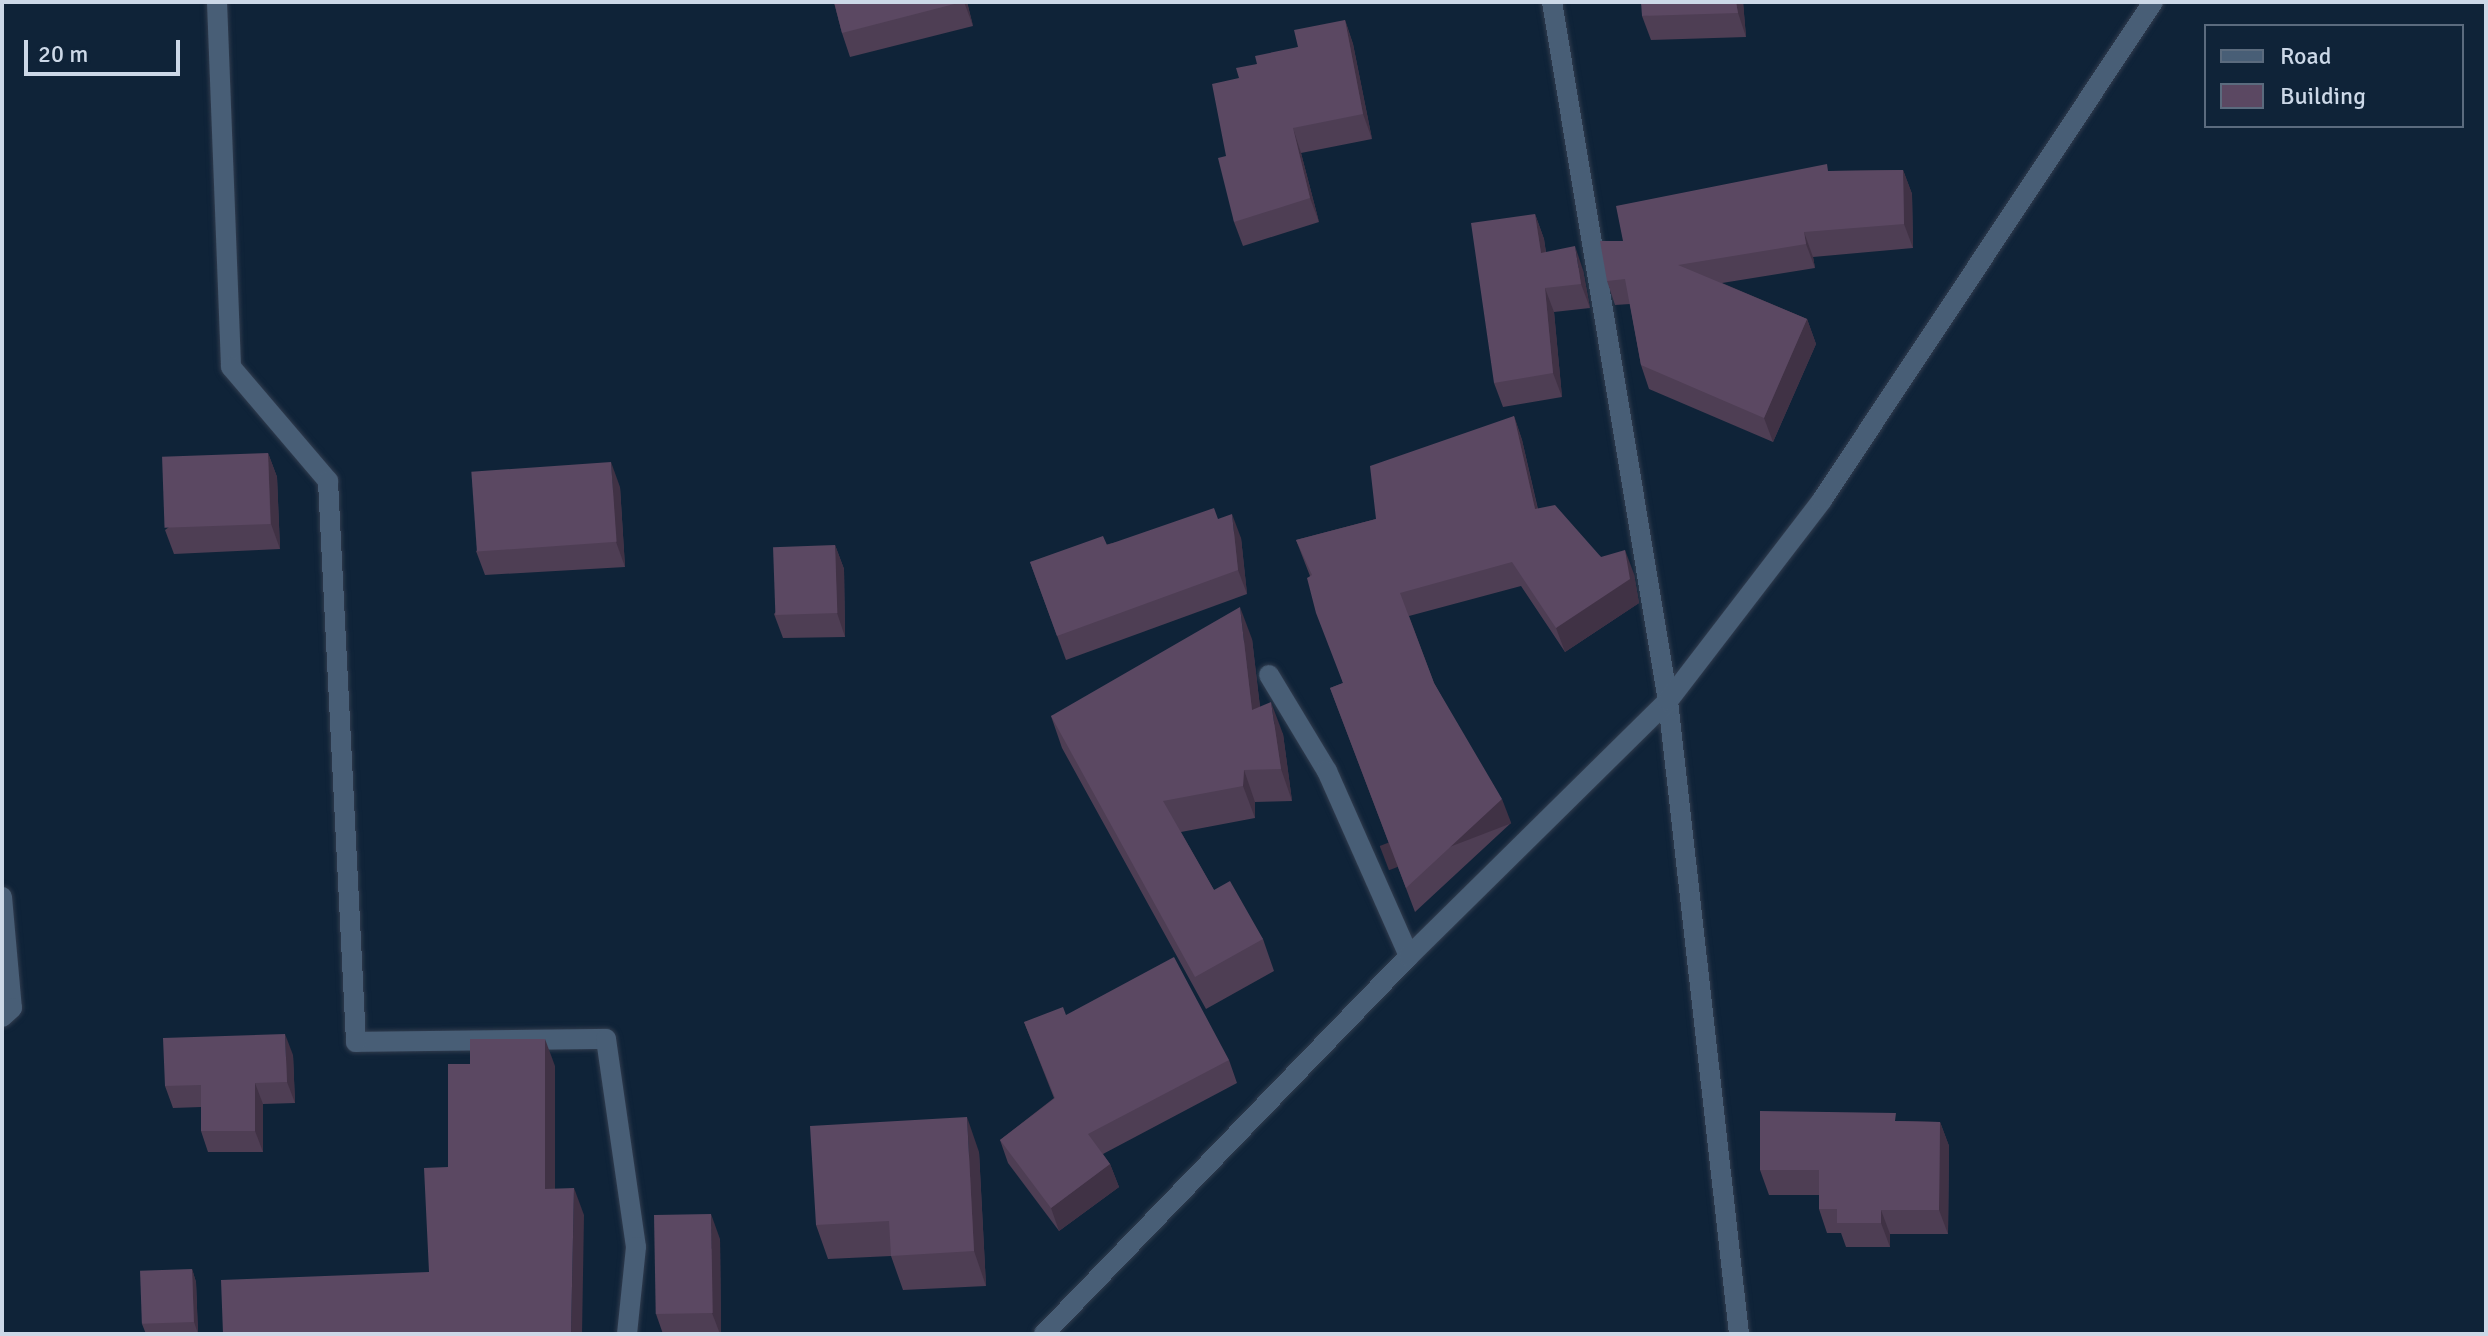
<!DOCTYPE html>
<html>
<head>
<meta charset="utf-8">
<style>
	body { margin:0 }
	#map { position:relative; width:2488px; height:1336px; overflow:hidden; background:#0f2338; font-family:Signika,sans-serif }
	div>[style] { position:absolute }
	[style*='--x'] { left:calc(var(--x)*1px); top:calc(var(--y)*1px); width:calc(var(--w)*1px); rotate:calc(var(--a)*1deg) }
	.roads { filter:drop-shadow(0 0 2px #313c4e) drop-shadow(0 0 2px #313c4e) }
	.service>* { height:20px; margin:-10px; padding:0 10px; transform-origin:10px; border-radius:10px; background:#485e76 }
	.minor>* { height:20px; margin:-10px; padding:0 10px; transform-origin:10px; border-radius:10px; background:#485e76 }
	.tertiary>* { height:20px; margin:-10px; padding:0 10px; transform-origin:10px; border-radius:10px; background:#485e76 }
	.wall>* { inset:0; background:#4e3e54 }
	.shaded-wall>* { inset:0; background:#403245; transform-origin:0 0 }
	.building>* { inset:0; background:#5b4862; transform-origin:0 0 }
	span { translate:-50% -50%; white-space:nowrap; text-align:center; line-height:1.15; -webkit-text-stroke:6px #0f2338; paint-order:stroke }
	.frame { position:absolute; inset:0; border:4px solid #ccd8e7; pointer-events:none }
	.legend { position:absolute; left:2204px; top:24px; width:260px; height:104px; box-sizing:border-box; background:#0f2338; border:2px solid #5b6b7e; margin:0; padding:10px 14px; list-style:none; font-size:24px; color:#ccd8e7 }
	.legend li { display:flex; align-items:center; gap:16px; height:40px }
	.legend b { width:40px; border:2px solid #5b6b7e }
	.scale { position:absolute; left:24px; top:40px; width:156px; height:36px; box-sizing:border-box; border:4px solid #ccd8e7; border-top:0; padding-left:10px; font-size:24px; line-height:28px; white-space:nowrap; color:#ccd8e7; -webkit-text-stroke:6px #0f2338; paint-order:stroke }
</style>
</head>
<body>
<div id="map">
	<div class="roads">
		<div class="service">
			<i style="--x:1269;--y:675;--w:112;--a:58.9"></i>
			<i style="--x:1327;--y:771;--w:202;--a:66.1"></i>
			<i style="--x:356;--y:1042;--w:250;--a:-0.7"></i>
			<i style="--x:606;--y:1039;--w:210;--a:81.8"></i>
			<i style="--x:636;--y:1247;--w:87;--a:95.9"></i>
		</div>
		<div class="minor">
			<i style="--x:217;--y:2;--w:365;--a:87.8"></i>
			<i style="--x:231;--y:367;--w:150;--a:49.6"></i>
			<i style="--x:328;--y:481;--w:562;--a:87.14"></i>
			<i style="--x:1552;--y:2;--w:709;--a:80.58"></i>
			<i style="--x:1668;--y:701;--w:637;--a:83.6"></i>
			<i style="--x:2;--y:897;--w:111;--a:84.9"></i>
			<i style="--x:12;--y:1008;--w:13;--a:138"></i>
			<i style="--x:1044;--y:1334;--w:525;--a:-46"></i>
			<i style="--x:1409;--y:956;--w:363;--a:-44.6"></i>
		</div>
		<div class="tertiary">
			<i style="--x:1668;--y:701;--w:253;--a:-52.5"></i>
			<i style="--x:1822;--y:500;--w:598;--a:-56.39"></i>
		</div>
	</div>
	<div class="wall">
		<i style="clip-path:polygon(834px 2px,967px 2px,973px 26px,850px 57px,842px 33px)"></i>
		<i style="clip-path:polygon(1743px 2px,1746px 37px,1651px 40px,1642px 16px)"></i>
		<i style="clip-path:polygon(1345px 20px,1353px 44px,1372px 139px,1301px 153px,1319px 222px,1243px 246px,1234px 222px,1226px 156px,1239px 78px,1257px 64px,1298px 47px)"></i>
		<i style="clip-path:polygon(1903px 170px,1912px 194px,1913px 248px,1813px 257px,1815px 268px,1722px 283px,1807px 319px,1816px 344px,1773px 442px,1649px 389px,1641px 365px,1630px 304px,1615px 305px,1607px 281px,1623px 241px,1829px 171px)"></i>
		<i style="clip-path:polygon(1535px 214px,1544px 239px,1546px 252px,1583px 270px,1590px 308px,1554px 312px,1562px 397px,1503px 407px,1494px 383px)"></i>
		<i style="clip-path:polygon(1514px 416px,1522px 440px,1538px 509px,1601px 557px,1634px 574px,1639px 603px,1565px 652px,1521px 586px,1409px 616px,1434px 683px,1511px 823px,1415px 912px,1330px 688px,1343px 683px,1310px 576px,1296px 540px,1376px 519px)"></i>
		<i style="clip-path:polygon(268px 453px,277px 477px,280px 549px,174px 554px,165px 530px)"></i>
		<i style="clip-path:polygon(620px 487px,625px 567px,485px 575px,476px 551px)"></i>
		<i style="clip-path:polygon(1218px 519px,1241px 538px,1247px 594px,1066px 660px,1030px 562px)"></i>
		<i style="clip-path:polygon(835px 545px,844px 569px,845px 637px,783px 638px,774px 614px)"></i>
		<i style="clip-path:polygon(1252px 639px,1260px 707px,1283px 734px,1292px 801px,1255px 802px,1255px 818px,1181px 832px,1214px 890px,1263px 939px,1274px 971px,1206px 1009px,1062px 748px,1051px 716px)"></i>
		<i style="clip-path:polygon(1066px 1015px,1229px 1060px,1237px 1083px,1103px 1154px,1110px 1164px,1119px 1187px,1059px 1231px,1008px 1163px,1000px 1140px,1054px 1098px,1024px 1022px)"></i>
		<i style="clip-path:polygon(293px 1055px,295px 1103px,263px 1104px,263px 1152px,208px 1152px,201px 1131px,201px 1107px,173px 1108px,165px 1086px)"></i>
		<i style="clip-path:polygon(1899px 1121px,1940px 1122px,1949px 1146px,1948px 1234px,1890px 1234px,1890px 1247px,1846px 1247px,1841px 1233px,1827px 1233px,1819px 1209px,1819px 1195px,1769px 1195px,1760px 1170px)"></i>
		<i style="clip-path:polygon(979px 1152px,986px 1286px,903px 1290px,891px 1256px,828px 1259px,816px 1225px)"></i>
		<i style="clip-path:polygon(720px 1239px,721px 1334px,663px 1334px,656px 1314px)"></i>
		<i style="clip-path:polygon(192px 1269px,196px 1282px,198px 1334px,146px 1334px,142px 1324px)"></i>
	</div>
	<div class="shaded-wall">
		<i style="clip-path:polygon(964px 2px,967px 2px,973px 26px)"></i>
		<i style="clip-path:polygon(1736px 2px,1743px 2px,1746px 37px,1738px 13px)"></i>
		<i style="clip-path:polygon(1345px 20px,1353px 44px,1372px 139px,1363px 114px)"></i>
		<i style="clip-path:polygon(1293px 128px,1301px 153px,1319px 222px,1310px 198px)"></i>
		<i style="clip-path:polygon(1903px 170px,1912px 194px,1913px 248px,1904px 224px)"></i>
		<i style="clip-path:polygon(1535px 214px,1544px 239px,1549px 277px,1541px 253px)"></i>
		<i style="clip-path:polygon(1804px 232px,1813px 257px,1815px 268px,1806px 244px)"></i>
		<i style="clip-path:polygon(1575px 246px,1583px 270px,1590px 308px,1581px 284px)"></i>
		<i style="clip-path:polygon(1545px 288px,1554px 312px,1562px 397px,1553px 373px)"></i>
		<i style="clip-path:polygon(1807px 319px,1816px 344px,1773px 442px,1764px 418px)"></i>
		<i style="clip-path:polygon(1514px 416px,1522px 440px,1543px 533px,1535px 509px)"></i>
		<i style="clip-path:polygon(268px 453px,277px 477px,280px 549px,271px 524px)"></i>
		<i style="clip-path:polygon(611px 462px,620px 487px,625px 567px,616px 542px)"></i>
		<i style="clip-path:polygon(1232px 514px,1241px 538px,1247px 594px,1238px 570px)"></i>
		<i style="clip-path:polygon(835px 545px,844px 569px,845px 637px,837px 613px)"></i>
		<i style="clip-path:polygon(1625px 550px,1634px 574px,1639px 603px,1565px 652px,1556px 628px)"></i>
		<i style="clip-path:polygon(1240px 607px,1252px 639px,1264px 742px,1252px 710px)"></i>
		<i style="clip-path:polygon(1271px 702px,1283px 734px,1292px 801px,1281px 769px)"></i>
		<i style="clip-path:polygon(1244px 770px,1255px 802px,1255px 818px,1243px 786px)"></i>
		<i style="left:1502px;top:799px;width:26px;height:131px;rotate:69deg"></i>
		<i style="clip-path:polygon(285px 1034px,293px 1055px,295px 1103px,287px 1082px)"></i>
		<i style="clip-path:polygon(545px 1039px,555px 1066px,555px 1216px,545px 1189px)"></i>
		<i style="clip-path:polygon(255px 1083px,263px 1104px,263px 1152px,255px 1131px)"></i>
		<i style="clip-path:polygon(967px 1117px,979px 1152px,986px 1286px,974px 1251px)"></i>
		<i style="clip-path:polygon(1940px 1122px,1949px 1146px,1948px 1234px,1939px 1210px)"></i>
		<i style="clip-path:polygon(1110px 1164px,1119px 1187px,1059px 1231px,1051px 1208px)"></i>
		<i style="clip-path:polygon(574px 1188px,584px 1215px,582px 1334px,571px 1334px)"></i>
		<i style="clip-path:polygon(1881px 1210px,1890px 1234px,1890px 1247px,1881px 1223px)"></i>
		<i style="clip-path:polygon(711px 1214px,720px 1239px,721px 1334px,720px 1334px,712px 1313px)"></i>
		<i style="clip-path:polygon(192px 1269px,196px 1282px,198px 1334px,194px 1322px)"></i>
	</div>
	<div class="building">
		<i style="clip-path:polygon(834px 2px,962px 2px,842px 33px)"></i>
		<i style="clip-path:polygon(1641px 2px,1736px 2px,1738px 13px,1642px 16px)"></i>
		<i style="clip-path:polygon(1345px 20px,1363px 114px,1293px 128px,1310px 198px,1234px 222px,1218px 158px,1226px 156px,1212px 84px,1239px 78px,1236px 68px,1257px 64px,1255px 56px,1298px 47px,1294px 30px)"></i>
		<i style="clip-path:polygon(1827px 164px,1828px 171px,1903px 170px,1904px 224px,1804px 232px,1806px 244px,1678px 265px,1807px 319px,1764px 418px,1641px 365px,1625px 279px,1607px 281px,1600px 241px,1623px 241px,1616px 206px)"></i>
		<i style="clip-path:polygon(1535px 214px,1541px 253px,1575px 246px,1581px 284px,1545px 288px,1553px 373px,1494px 383px,1471px 223px)"></i>
		<i style="clip-path:polygon(1514px 416px,1535px 509px,1555px 505px,1601px 557px,1625px 550px,1630px 579px,1556px 628px,1512px 562px,1400px 593px,1434px 683px,1502px 799px,1406px 888px,1330px 688px,1343px 683px,1316px 613px,1307px 578px,1312px 575px,1296px 540px,1376px 519px,1370px 466px)"></i>
		<i style="left:268px;top:453px;width:71px;height:106px;rotate:88deg"></i>
		<i style="left:611px;top:462px;width:80px;height:140px;rotate:86deg"></i>
		<i style="clip-path:polygon(1214px 508px,1218px 519px,1232px 514px,1238px 570px,1057px 636px,1030px 562px,1103px 536px,1107px 545px)"></i>
		<i style="left:835px;top:545px;width:68px;height:62px;rotate:88deg"></i>
		<i style="clip-path:polygon(1240px 607px,1252px 710px,1271px 702px,1281px 769px,1244px 770px,1243px 786px,1163px 801px,1214px 890px,1230px 881px,1263px 939px,1195px 977px,1051px 716px)"></i>
		<i style="clip-path:polygon(1174px 957px,1229px 1060px,1088px 1134px,1110px 1164px,1051px 1208px,1000px 1140px,1055px 1098px,1024px 1022px,1063px 1007px,1066px 1015px)"></i>
		<i style="clip-path:polygon(285px 1034px,287px 1082px,255px 1083px,255px 1131px,201px 1131px,201px 1085px,165px 1086px,163px 1038px)"></i>
		<i style="clip-path:polygon(470px 1039px,545px 1039px,545px 1189px,574px 1188px,571px 1334px,223px 1334px,221px 1280px,429px 1272px,424px 1168px,448px 1167px,448px 1064px,470px 1064px)"></i>
		<i style="clip-path:polygon(1760px 1111px,1896px 1113px,1895px 1121px,1940px 1122px,1939px 1210px,1881px 1210px,1881px 1223px,1837px 1223px,1837px 1209px,1819px 1209px,1819px 1170px,1760px 1170px)"></i>
		<i style="clip-path:polygon(967px 1117px,974px 1251px,891px 1256px,889px 1221px,816px 1225px,810px 1126px)"></i>
		<i style="left:711px;top:1214px;width:99px;height:57px;rotate:89deg"></i>
		<i style="left:192px;top:1269px;width:53px;height:52px;rotate:88deg"></i>
	</div>
	<div class="frame"></div>
	<ul class="legend">
	<li><b style="height:10px;background:#485e76"></b>Road</li>
	<li><b style="height:22px;background:#5b4862"></b>Building</li>
	</ul>
	<div class="scale">20 m</div>
</div>
</body>
</html>
